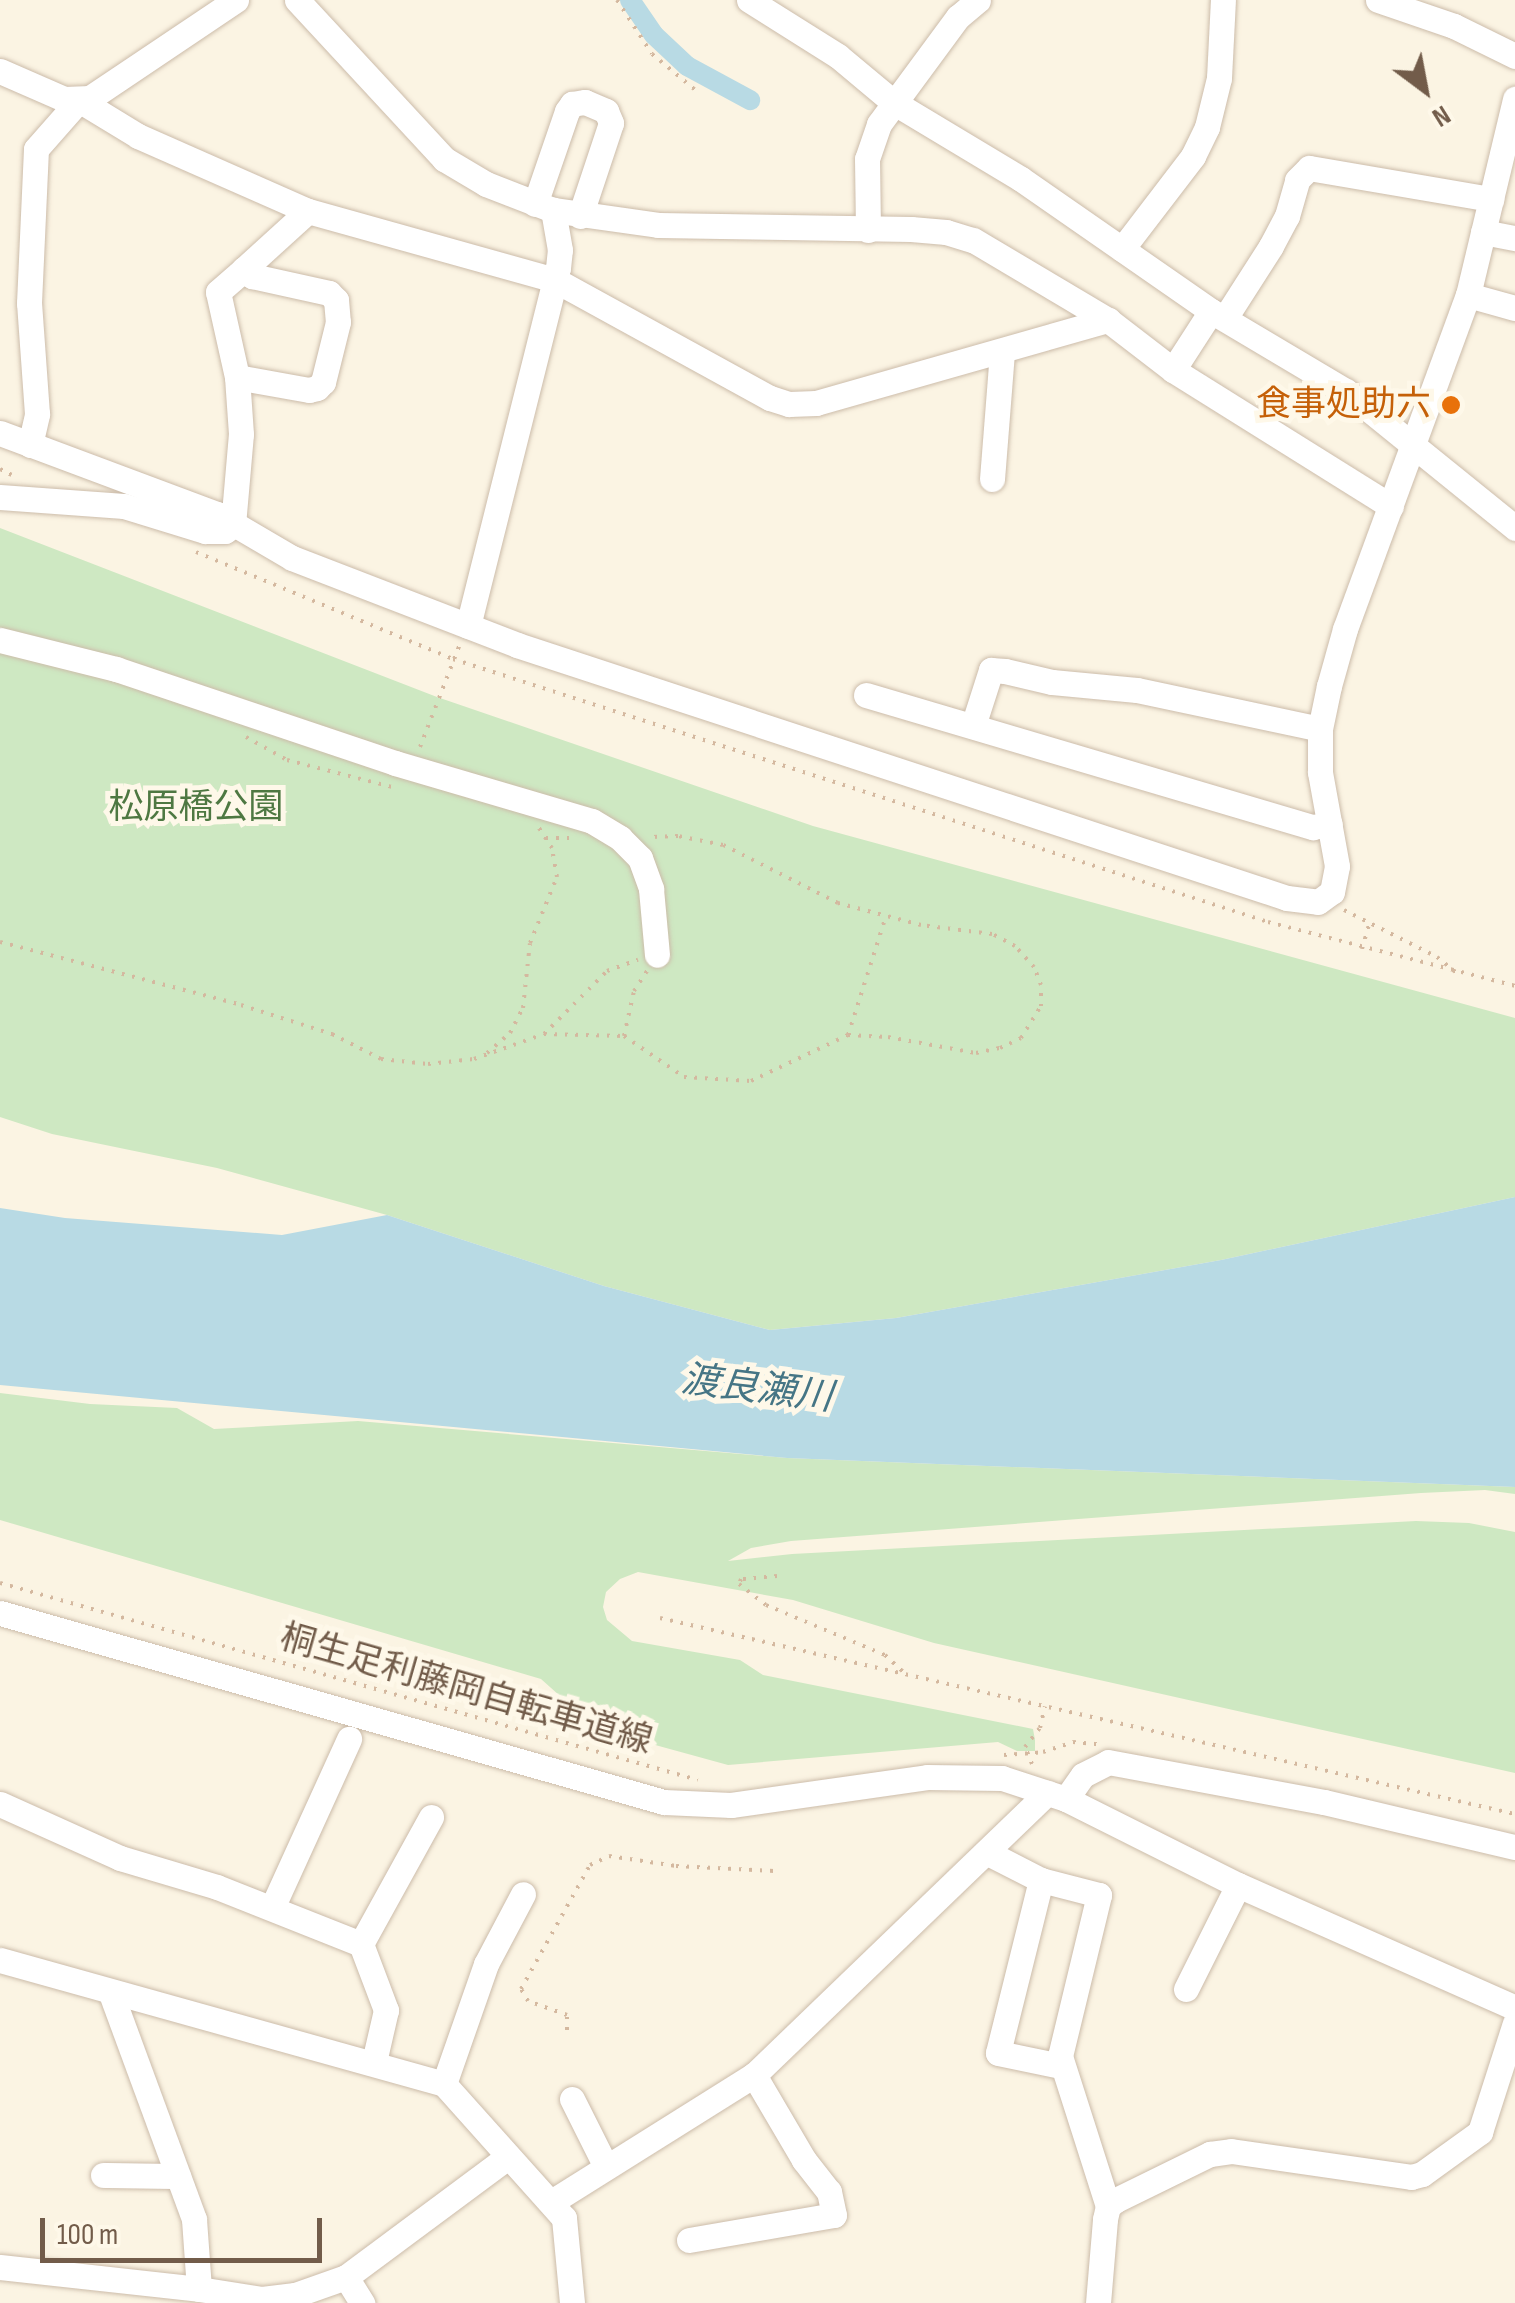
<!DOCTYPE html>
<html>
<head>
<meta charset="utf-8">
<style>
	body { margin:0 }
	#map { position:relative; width:1515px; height:2303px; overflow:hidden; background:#fbf4e3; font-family:"Sofia Sans Condensed","Noto Sans JP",sans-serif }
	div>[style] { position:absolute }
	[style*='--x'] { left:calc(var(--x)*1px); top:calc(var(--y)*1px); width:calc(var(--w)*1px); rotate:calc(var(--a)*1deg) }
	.green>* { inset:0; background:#cee8c2 }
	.water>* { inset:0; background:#b8dae4 }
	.canal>* { height:20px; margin:-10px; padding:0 10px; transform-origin:10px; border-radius:10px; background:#b8dae4 }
	.path>* { height:4px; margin-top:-2px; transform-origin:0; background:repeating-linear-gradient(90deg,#d4b89f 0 2.5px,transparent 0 10.5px) }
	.roads { filter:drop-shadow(0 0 2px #ccbcaa) drop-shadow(0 0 2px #ccbcaa) }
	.minor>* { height:25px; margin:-12.5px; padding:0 12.5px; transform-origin:12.5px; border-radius:12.5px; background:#fff }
	.dots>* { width:28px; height:28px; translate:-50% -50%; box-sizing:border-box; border:5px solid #fef8e9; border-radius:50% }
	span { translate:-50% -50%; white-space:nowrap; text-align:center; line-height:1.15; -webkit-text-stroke:10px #fef8e9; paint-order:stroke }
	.food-label { font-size:35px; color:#c56008 }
	.right { translate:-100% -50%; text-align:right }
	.park-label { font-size:35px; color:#4e7842 }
	.street-label { font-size:35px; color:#725c4a }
	.water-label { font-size:38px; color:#457585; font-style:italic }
	.north { position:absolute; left:1375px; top:40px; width:100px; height:100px; -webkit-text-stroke:8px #fef8e9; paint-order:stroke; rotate:148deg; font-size:28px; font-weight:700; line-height:40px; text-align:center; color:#725c4a }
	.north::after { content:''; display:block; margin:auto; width:35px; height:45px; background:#725c4a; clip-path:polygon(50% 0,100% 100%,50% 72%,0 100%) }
	.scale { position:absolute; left:40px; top:2218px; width:282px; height:45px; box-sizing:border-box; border:5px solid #725c4a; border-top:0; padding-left:12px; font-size:30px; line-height:35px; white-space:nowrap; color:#725c4a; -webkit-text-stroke:8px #fef8e9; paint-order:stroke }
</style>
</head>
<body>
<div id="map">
	<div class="green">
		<i style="clip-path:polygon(0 528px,437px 697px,813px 826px,1515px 1018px,1515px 1197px,1221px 1260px,896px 1318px,770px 1330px,604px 1286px,387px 1215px,217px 1168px,52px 1134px,0 1117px)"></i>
		<i style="clip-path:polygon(0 1393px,90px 1404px,177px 1408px,214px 1429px,358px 1421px,787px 1458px,1515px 1487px,1515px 1494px,1485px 1490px,1421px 1493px,791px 1541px,751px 1548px,728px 1561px,792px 1554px,1416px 1521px,1469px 1523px,1515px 1532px,1515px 1773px,934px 1643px,793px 1600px,638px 1572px,620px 1579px,606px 1592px,603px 1607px,607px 1620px,632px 1641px,740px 1660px,763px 1675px,1033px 1729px,1035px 1740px,1035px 1751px,1017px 1751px,998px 1742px,728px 1765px,597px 1729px,541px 1679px,0 1520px)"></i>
	</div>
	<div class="water">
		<i style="clip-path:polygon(1515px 1197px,1515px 1487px,787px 1458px,0 1385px,0 1208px,65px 1218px,282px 1235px,387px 1215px,604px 1286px,770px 1330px,896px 1318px,1221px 1260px)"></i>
	</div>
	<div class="canal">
		<i style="--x:630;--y:0;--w:42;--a:55.6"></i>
		<i style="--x:654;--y:35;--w:45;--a:43.2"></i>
		<i style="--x:687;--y:66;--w:72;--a:28.4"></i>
	</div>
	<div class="path">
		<i style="--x:617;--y:0;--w:64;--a:57.1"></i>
		<i style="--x:652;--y:54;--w:61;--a:39.7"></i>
		<i style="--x:0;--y:469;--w:13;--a:27"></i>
		<i style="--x:196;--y:552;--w:278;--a:22.6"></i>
		<i style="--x:453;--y:659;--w:856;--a:17.88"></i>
		<i style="--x:1268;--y:922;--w:255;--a:14.5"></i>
		<i style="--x:246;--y:737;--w:47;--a:29.3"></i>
		<i style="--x:287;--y:760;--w:113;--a:14.4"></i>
		<i style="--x:420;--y:747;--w:110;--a:-68.8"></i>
		<i style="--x:546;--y:838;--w:26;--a:0"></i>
		<i style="--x:1344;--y:910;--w:104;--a:26.8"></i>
		<i style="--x:1437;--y:957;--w:26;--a:39"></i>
		<i style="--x:0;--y:942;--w:249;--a:14.6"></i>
		<i style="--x:241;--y:1005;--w:96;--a:17.7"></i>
		<i style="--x:332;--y:1034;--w:55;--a:27"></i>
		<i style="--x:381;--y:1059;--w:47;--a:6.1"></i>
		<i style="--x:428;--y:1064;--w:46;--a:-6.2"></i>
		<i style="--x:474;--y:1059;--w:74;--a:-19.7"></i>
		<i style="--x:544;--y:1034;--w:89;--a:-45"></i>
		<i style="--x:607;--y:971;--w:33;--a:-20"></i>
		<i style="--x:1362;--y:949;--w:26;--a:-74"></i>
		<i style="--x:544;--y:1034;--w:80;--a:1.4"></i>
		<i style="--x:624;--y:1036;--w:46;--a:-77.5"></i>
		<i style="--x:634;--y:991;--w:24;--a:-57"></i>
		<i style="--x:848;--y:1035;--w:125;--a:-72.3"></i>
		<i style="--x:624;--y:1036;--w:73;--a:34.3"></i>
		<i style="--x:684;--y:1077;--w:67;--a:3.4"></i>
		<i style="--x:751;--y:1081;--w:107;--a:-25.4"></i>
		<i style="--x:848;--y:1035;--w:40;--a:2.9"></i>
		<i style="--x:888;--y:1037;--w:89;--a:10.3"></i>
		<i style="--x:976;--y:1053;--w:25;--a:-12"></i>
		<i style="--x:1000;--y:1048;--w:23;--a:-25"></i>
		<i style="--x:1021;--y:1038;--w:38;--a:-58"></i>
		<i style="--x:1041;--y:1006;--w:21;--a:-90"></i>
		<i style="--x:1041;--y:985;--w:19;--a:-111"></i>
		<i style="--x:1034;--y:967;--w:28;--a:-132"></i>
		<i style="--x:1015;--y:946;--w:26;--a:-152"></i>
		<i style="--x:992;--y:934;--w:72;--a:-172.8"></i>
		<i style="--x:921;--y:925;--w:86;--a:-165.2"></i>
		<i style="--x:838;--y:903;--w:129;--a:-153.2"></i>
		<i style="--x:723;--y:845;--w:46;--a:-168.7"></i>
		<i style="--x:678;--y:836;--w:27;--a:178"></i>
		<i style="--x:487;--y:1053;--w:30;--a:-41"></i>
		<i style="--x:510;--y:1033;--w:28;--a:-63"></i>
		<i style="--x:523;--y:1008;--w:65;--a:-83.9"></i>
		<i style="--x:530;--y:943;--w:71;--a:-67.8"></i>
		<i style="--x:557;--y:877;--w:29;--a:-100"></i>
		<i style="--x:552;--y:848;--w:24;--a:-123"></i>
		<i style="--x:777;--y:1576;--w:36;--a:175"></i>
		<i style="--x:741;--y:1579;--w:5;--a:112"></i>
		<i style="--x:739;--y:1584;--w:34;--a:38"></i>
		<i style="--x:766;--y:1605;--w:129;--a:22.8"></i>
		<i style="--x:885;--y:1655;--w:25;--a:43"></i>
		<i style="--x:0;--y:1583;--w:725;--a:15.76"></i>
		<i style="--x:660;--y:1618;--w:877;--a:12.91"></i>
		<i style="--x:1004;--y:1755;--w:39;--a:-4"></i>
		<i style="--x:1043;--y:1752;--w:32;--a:-18"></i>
		<i style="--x:1073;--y:1742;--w:25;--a:5"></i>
		<i style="--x:1032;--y:1764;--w:18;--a:-112"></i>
		<i style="--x:1025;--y:1747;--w:24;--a:-52"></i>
		<i style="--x:1040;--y:1728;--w:22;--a:-77"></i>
		<i style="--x:567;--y:2030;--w:15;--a:-90"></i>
		<i style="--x:567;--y:2015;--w:41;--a:-160.3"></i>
		<i style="--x:528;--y:2001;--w:14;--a:-120"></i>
		<i style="--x:521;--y:1989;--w:142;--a:-60.9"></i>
		<i style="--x:590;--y:1865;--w:21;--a:-25"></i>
		<i style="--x:609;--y:1856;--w:68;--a:8.5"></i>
		<i style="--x:676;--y:1866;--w:98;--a:2.9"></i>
	</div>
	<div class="roads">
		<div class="minor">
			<i style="--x:297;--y:0;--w:217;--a:47.2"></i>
			<i style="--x:444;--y:159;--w:49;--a:30.8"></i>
			<i style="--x:486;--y:184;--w:72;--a:21.2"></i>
			<i style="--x:553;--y:210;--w:106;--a:8.1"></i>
			<i style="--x:658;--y:225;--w:253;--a:0.9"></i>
			<i style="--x:911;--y:229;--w:35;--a:5"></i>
			<i style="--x:946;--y:232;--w:28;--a:17"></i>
			<i style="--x:973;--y:240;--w:157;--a:30.7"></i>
			<i style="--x:1108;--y:320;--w:82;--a:37.6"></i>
			<i style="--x:1173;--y:370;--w:257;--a:32"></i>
			<i style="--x:749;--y:0;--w:105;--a:32.2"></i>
			<i style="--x:838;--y:56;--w:72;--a:39.9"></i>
			<i style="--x:893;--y:102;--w:149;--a:31"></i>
			<i style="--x:1021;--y:179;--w:231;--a:34.8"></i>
			<i style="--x:1211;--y:311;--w:157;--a:30.7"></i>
			<i style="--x:1346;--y:391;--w:218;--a:39"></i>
			<i style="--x:1378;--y:0;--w:80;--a:18.9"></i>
			<i style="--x:1454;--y:26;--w:68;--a:26.2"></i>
			<i style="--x:0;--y:71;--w:70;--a:23.6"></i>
			<i style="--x:64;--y:99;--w:26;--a:-2"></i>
			<i style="--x:90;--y:98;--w:176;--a:-33.9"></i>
			<i style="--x:535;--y:204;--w:98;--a:-71"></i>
			<i style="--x:567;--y:111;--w:9;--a:-54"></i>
			<i style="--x:572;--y:104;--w:13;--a:-9"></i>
			<i style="--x:585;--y:102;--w:23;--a:23"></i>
			<i style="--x:606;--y:111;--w:13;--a:67"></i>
			<i style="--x:611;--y:123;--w:98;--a:108.4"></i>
			<i style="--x:868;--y:230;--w:71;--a:-90.8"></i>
			<i style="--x:867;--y:159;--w:37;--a:-71"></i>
			<i style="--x:879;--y:124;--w:133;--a:-53.6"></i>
			<i style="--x:958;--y:17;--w:26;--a:-40"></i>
			<i style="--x:1483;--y:232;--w:33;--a:11"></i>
			<i style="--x:1122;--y:249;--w:117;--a:-52.6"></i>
			<i style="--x:1193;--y:156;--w:32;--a:-64"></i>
			<i style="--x:1207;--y:127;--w:50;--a:-76.2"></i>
			<i style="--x:1219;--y:78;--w:78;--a:-87.1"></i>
			<i style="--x:244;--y:269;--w:86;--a:-42.2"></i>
			<i style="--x:1468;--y:295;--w:49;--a:15.5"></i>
			<i style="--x:1225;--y:318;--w:85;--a:-57.4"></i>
			<i style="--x:1271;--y:246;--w:34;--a:-62"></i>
			<i style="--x:1287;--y:216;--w:37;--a:-74"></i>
			<i style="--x:1297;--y:180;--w:17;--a:-45"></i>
			<i style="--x:1309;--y:168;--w:185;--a:9.7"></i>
			<i style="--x:1173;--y:370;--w:70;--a:-57.2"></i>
			<i style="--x:0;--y:433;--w:232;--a:20.5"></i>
			<i style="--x:217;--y:514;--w:87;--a:30.4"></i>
			<i style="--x:292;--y:558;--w:241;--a:21.1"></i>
			<i style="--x:517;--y:645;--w:810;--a:18.19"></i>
			<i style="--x:1287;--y:898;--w:31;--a:7"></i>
			<i style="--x:1318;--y:902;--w:17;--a:-36"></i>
			<i style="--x:1332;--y:892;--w:26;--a:-79"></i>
			<i style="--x:1337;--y:866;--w:96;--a:-100.3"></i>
			<i style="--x:1320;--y:772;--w:43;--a:-90"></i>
			<i style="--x:1320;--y:729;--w:44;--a:-78.2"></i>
			<i style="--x:1329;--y:686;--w:59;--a:-74.3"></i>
			<i style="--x:1345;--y:629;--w:356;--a:-69.8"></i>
			<i style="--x:1468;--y:295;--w:202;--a:-76.5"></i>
			<i style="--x:30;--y:445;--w:32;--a:-77"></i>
			<i style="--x:37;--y:414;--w:111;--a:-94.1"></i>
			<i style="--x:29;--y:303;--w:154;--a:-87.4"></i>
			<i style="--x:36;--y:149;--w:65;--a:-48.7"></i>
			<i style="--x:79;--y:100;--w:69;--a:31.4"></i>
			<i style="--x:138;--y:136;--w:186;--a:23.8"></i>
			<i style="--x:308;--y:211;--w:256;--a:15.6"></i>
			<i style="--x:555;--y:280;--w:245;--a:28.8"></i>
			<i style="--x:770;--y:398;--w:20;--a:18"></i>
			<i style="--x:789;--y:404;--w:27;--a:-2"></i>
			<i style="--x:816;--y:403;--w:304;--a:-15.9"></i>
			<i style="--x:992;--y:479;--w:128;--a:-85.5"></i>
			<i style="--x:0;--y:497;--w:124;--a:4.2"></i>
			<i style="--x:124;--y:506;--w:85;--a:17.2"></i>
			<i style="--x:205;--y:531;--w:20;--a:0"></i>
			<i style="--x:225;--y:531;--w:10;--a:-37"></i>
			<i style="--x:233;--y:525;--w:91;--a:-85"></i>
			<i style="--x:241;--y:434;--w:57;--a:-94"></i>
			<i style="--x:237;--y:377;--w:87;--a:-102.6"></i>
			<i style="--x:218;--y:292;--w:35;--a:-41"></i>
			<i style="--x:244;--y:269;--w:11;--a:41"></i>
			<i style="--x:252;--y:276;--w:79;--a:12.4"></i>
			<i style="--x:329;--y:293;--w:10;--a:45"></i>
			<i style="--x:336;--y:300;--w:22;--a:85"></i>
			<i style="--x:338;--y:322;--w:62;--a:104"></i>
			<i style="--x:323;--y:382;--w:8;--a:135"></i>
			<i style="--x:317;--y:388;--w:8;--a:166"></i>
			<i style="--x:309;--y:390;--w:73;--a:-169.8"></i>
			<i style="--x:468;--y:626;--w:369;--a:-75.9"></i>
			<i style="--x:558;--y:268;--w:18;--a:-84"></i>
			<i style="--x:560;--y:250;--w:41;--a:-99.9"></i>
			<i style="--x:0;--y:640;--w:120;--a:14"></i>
			<i style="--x:116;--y:669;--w:294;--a:18.6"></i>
			<i style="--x:395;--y:763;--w:205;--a:16.4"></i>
			<i style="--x:592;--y:821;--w:33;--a:31"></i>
			<i style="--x:620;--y:838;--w:28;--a:45"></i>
			<i style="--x:640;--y:858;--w:33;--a:70"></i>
			<i style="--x:651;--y:889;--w:66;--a:84.8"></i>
			<i style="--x:866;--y:695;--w:466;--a:16.5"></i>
			<i style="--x:1313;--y:827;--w:17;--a:-10"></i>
			<i style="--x:973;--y:726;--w:59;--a:-72.2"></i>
			<i style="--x:991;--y:670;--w:14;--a:4"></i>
			<i style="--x:1005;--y:671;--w:48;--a:13.2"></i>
			<i style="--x:1052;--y:682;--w:85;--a:5.4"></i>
			<i style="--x:1137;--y:690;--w:187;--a:12"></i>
			<i style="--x:0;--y:1613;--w:690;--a:15.89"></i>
			<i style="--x:664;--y:1802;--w:67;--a:2.6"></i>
			<i style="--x:731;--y:1805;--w:198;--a:-8.1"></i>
			<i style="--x:927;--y:1777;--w:75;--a:0.8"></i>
			<i style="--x:1002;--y:1778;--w:67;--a:18.2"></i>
			<i style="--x:1066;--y:1799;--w:192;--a:26.6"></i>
			<i style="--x:1238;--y:1885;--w:303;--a:23.9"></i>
			<i style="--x:1066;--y:1799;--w:29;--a:-55"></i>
			<i style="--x:1083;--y:1775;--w:28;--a:-27"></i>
			<i style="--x:1108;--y:1762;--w:220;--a:10.5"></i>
			<i style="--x:1324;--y:1802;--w:196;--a:13.3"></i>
			<i style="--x:0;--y:1804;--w:132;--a:24.2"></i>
			<i style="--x:120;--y:1858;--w:101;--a:16.6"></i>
			<i style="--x:217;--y:1887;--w:155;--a:21.6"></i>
			<i style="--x:361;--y:1944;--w:71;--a:69.3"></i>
			<i style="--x:386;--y:2010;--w:53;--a:103"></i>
			<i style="--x:988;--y:1853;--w:59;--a:27"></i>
			<i style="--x:1041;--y:1880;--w:60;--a:14.5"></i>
			<i style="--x:1099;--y:1895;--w:166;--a:103.6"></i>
			<i style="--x:1060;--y:2056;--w:157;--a:72.3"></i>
			<i style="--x:1041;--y:1880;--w:178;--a:104"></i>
			<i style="--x:998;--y:2053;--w:64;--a:11.7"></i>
			<i style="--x:272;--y:1908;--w:186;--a:-65.5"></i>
			<i style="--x:361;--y:1944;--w:145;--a:-61.1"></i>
			<i style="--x:0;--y:1960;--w:461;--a:15.6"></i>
			<i style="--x:444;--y:2084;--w:180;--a:48.2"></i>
			<i style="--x:564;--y:2218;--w:85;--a:84.6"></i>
			<i style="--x:1186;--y:1989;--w:116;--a:-63.4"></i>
			<i style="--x:444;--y:2084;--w:127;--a:-70.7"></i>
			<i style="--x:486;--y:1964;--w:79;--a:-62.1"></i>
			<i style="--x:572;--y:2099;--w:76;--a:63.4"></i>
			<i style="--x:103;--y:2175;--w:75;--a:0.8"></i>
			<i style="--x:553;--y:2201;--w:237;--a:-32.1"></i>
			<i style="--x:754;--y:2075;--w:407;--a:-43.9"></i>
			<i style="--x:689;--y:2240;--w:147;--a:-9.8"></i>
			<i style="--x:834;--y:2215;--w:24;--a:-102"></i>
			<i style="--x:829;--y:2192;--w:41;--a:-128"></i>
			<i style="--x:804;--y:2160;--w:99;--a:-120.5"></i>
			<i style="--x:0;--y:2267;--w:200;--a:6.3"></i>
			<i style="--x:199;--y:2289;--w:70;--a:-94.1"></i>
			<i style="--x:194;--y:2219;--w:241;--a:-110.2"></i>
			<i style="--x:346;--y:2277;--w:31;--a:58"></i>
			<i style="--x:199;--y:2289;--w:64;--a:9"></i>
			<i style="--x:262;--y:2299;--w:33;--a:-7"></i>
			<i style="--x:295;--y:2295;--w:54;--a:-19.4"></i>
			<i style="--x:346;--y:2277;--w:199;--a:-36.6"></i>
			<i style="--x:1098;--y:2303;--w:84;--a:-85.2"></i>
			<i style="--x:1105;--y:2219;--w:13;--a:-77"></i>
			<i style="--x:1108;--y:2206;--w:10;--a:-37"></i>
			<i style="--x:1116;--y:2200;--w:105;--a:-26.1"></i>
			<i style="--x:1210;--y:2154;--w:21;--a:-8"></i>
			<i style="--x:1231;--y:2151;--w:182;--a:8.2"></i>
			<i style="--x:1411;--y:2177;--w:11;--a:-15"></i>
			<i style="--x:1422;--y:2174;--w:72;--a:-35.9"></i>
			<i style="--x:1480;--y:2132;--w:114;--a:-72.2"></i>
		</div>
	</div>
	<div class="dots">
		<i style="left:1451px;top:405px;background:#e8710a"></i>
	</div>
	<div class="food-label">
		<span class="right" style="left:1431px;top:405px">食事処助六</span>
	</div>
	<div class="park-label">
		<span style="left:196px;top:808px">松原橋公園</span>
	</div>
	<div class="street-label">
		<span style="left:466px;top:1690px;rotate:16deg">桐生足利藤岡自転車道線</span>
	</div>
	<div class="water-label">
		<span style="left:757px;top:1389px;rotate:7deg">渡良瀬川</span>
	</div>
	<div class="north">N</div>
	<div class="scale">100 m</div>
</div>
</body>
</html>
